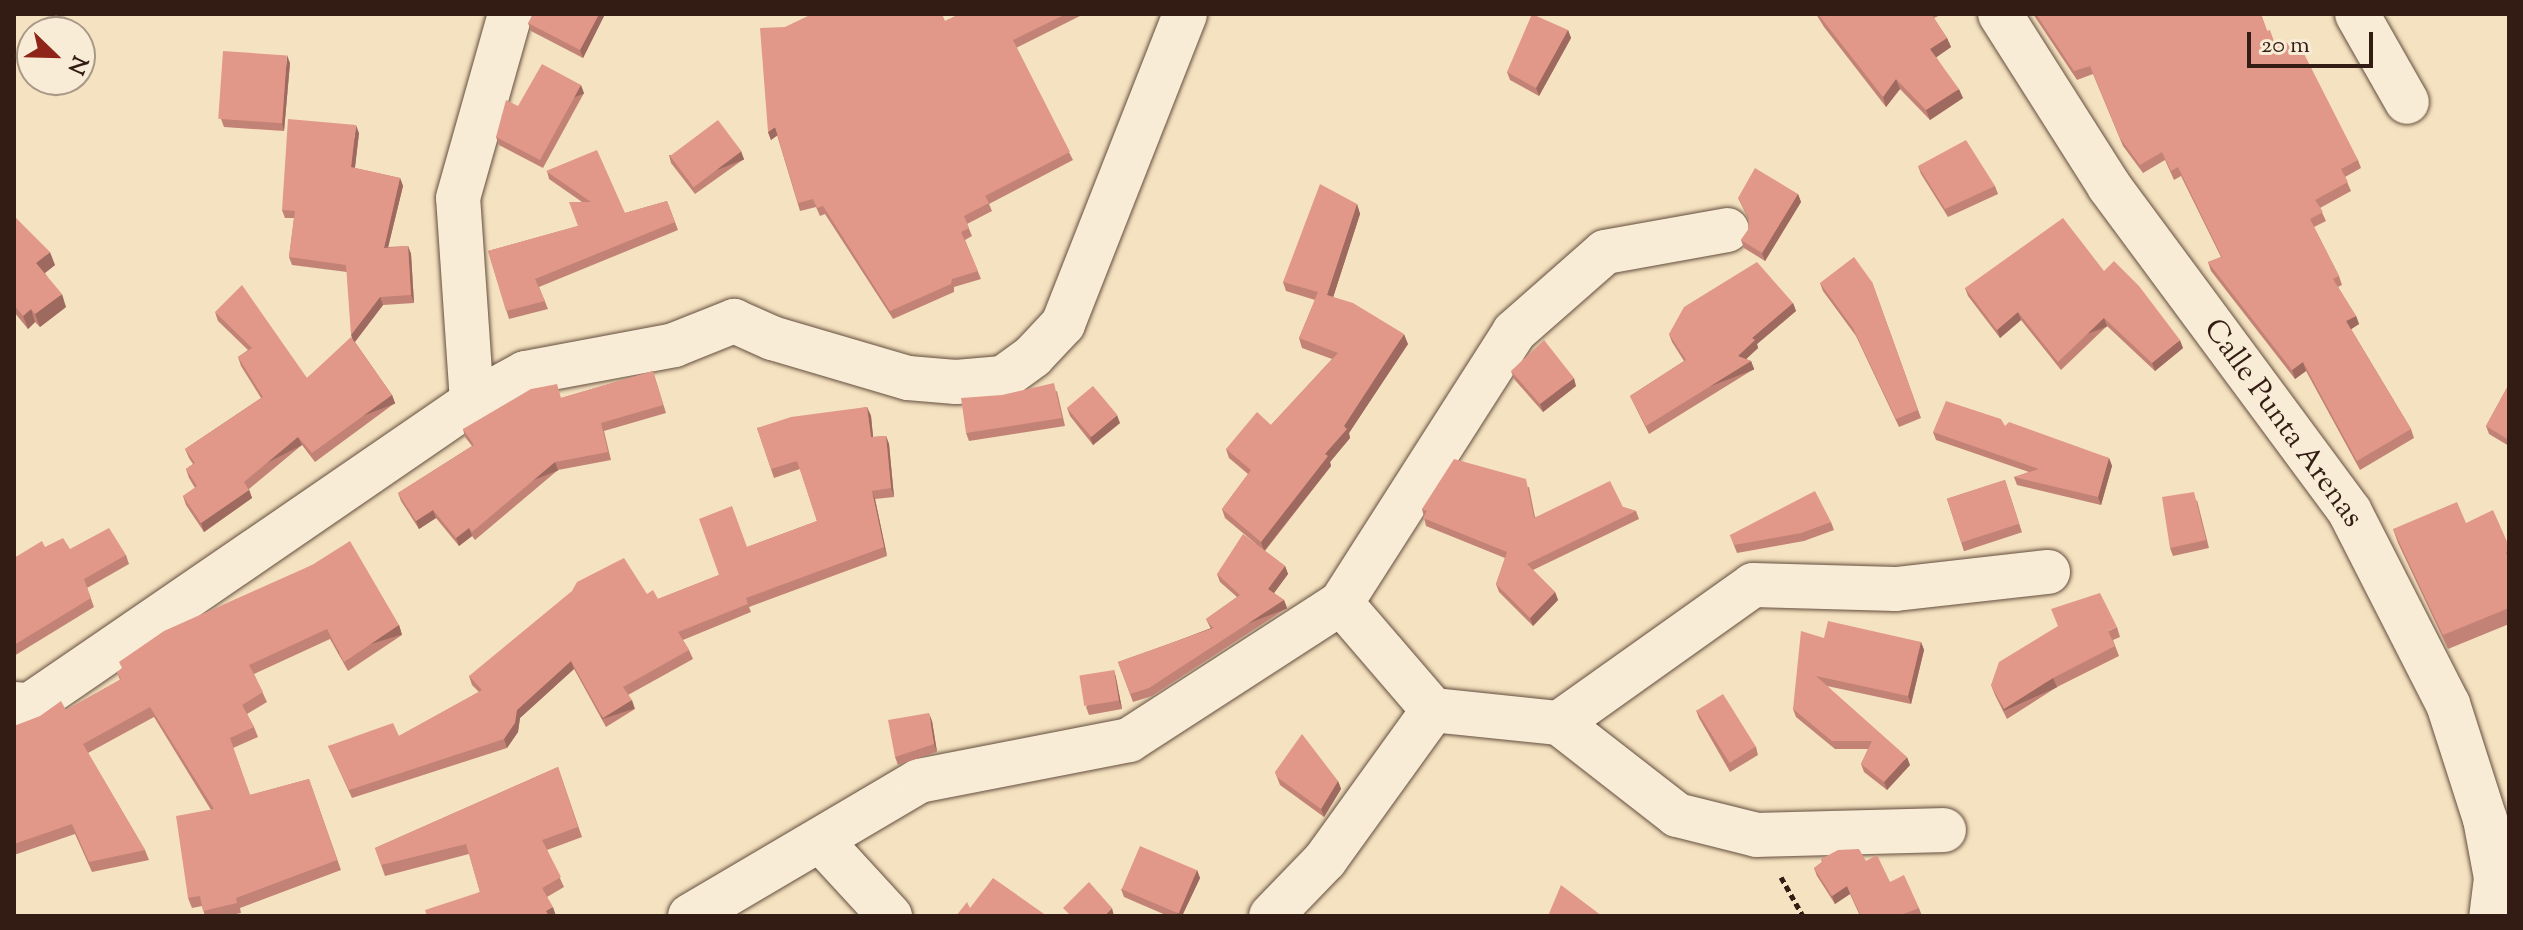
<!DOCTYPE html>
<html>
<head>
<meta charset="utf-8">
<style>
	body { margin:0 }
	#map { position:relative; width:2523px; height:930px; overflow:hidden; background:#f5e2c0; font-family:"Sorts Mill Goudy",serif }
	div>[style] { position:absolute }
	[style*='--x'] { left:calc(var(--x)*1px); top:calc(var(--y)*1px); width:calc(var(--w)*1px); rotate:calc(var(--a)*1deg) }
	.path>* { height:5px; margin-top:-2.5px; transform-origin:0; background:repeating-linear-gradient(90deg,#331c13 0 6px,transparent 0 10px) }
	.roads { filter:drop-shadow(0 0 2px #644e3e) drop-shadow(0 0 2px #644e3e) }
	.minor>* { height:44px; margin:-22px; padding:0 22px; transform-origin:22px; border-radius:22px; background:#f8ecd6 }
	.wall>* { inset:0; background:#c28376; transform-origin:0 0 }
	.shaded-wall>* { inset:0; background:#9e6a60; transform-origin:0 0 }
	.building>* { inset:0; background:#e29889; transform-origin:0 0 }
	span { translate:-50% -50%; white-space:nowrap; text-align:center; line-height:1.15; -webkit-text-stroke:7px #f8ecd6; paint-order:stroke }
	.street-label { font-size:30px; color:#331c13 }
	.frame { position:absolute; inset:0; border:16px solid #331c13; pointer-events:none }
	.north { position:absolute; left:16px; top:16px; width:80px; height:80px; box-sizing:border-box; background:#f8ecd6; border:2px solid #a99988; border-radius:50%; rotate:113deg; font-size:22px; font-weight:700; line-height:32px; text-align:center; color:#331c13 }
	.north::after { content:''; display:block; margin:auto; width:28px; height:36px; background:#8f2418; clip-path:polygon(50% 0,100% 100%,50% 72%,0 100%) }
	.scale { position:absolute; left:2247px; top:32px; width:126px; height:36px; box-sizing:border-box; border:4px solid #331c13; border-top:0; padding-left:10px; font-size:24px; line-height:28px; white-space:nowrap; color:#331c13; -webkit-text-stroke:6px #f8ecd6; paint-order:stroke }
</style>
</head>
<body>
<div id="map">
	<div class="path">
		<i style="--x:1781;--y:877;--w:45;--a:60.6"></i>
	</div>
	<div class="roads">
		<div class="minor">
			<i style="--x:2000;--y:14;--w:204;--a:57.6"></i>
			<i style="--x:2109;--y:186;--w:405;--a:53.5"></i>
			<i style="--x:2350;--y:512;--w:216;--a:63"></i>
			<i style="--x:2448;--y:704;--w:121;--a:72.2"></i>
			<i style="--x:2485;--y:819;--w:60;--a:79.4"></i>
			<i style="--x:2496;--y:878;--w:38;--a:97"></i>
			<i style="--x:2357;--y:14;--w:101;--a:60.4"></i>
			<i style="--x:472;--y:402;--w:204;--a:-93.9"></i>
			<i style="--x:458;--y:198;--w:191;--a:-74.2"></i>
			<i style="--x:1341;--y:603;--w:141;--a:49.3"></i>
			<i style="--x:1433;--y:710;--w:127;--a:5.9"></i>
			<i style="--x:1559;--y:723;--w:150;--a:37.9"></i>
			<i style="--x:1677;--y:815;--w:82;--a:14"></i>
			<i style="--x:1757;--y:835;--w:187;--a:-1.5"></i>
			<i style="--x:14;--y:704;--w:16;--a:4"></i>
			<i style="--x:30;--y:705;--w:536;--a:-34.43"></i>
			<i style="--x:472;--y:402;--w:60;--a:-28.7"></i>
			<i style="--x:525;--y:373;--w:152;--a:-10.6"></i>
			<i style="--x:674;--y:345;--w:65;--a:-21.8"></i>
			<i style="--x:734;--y:321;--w:42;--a:24.1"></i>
			<i style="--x:772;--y:338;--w:142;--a:16.4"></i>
			<i style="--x:908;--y:378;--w:48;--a:4.8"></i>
			<i style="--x:956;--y:382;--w:47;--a:-4.9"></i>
			<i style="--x:1003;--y:378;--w:37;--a:-36"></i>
			<i style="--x:1033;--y:356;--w:44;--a:-46.8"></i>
			<i style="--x:1063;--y:324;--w:333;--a:-68.5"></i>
			<i style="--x:1559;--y:723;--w:238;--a:-35.4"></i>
			<i style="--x:1753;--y:585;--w:143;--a:1.6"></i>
			<i style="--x:1896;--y:589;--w:153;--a:-6.4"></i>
			<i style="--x:821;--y:841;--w:102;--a:47.4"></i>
			<i style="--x:690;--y:916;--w:266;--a:-30.5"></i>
			<i style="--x:919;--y:781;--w:214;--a:-11"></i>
			<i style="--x:1129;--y:740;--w:252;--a:-32.9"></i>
			<i style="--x:1341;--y:603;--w:322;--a:-57.4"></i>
			<i style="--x:1514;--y:332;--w:121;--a:-41.3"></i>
			<i style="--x:1605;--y:252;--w:124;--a:-10.2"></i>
			<i style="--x:1271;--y:916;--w:78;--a:-46"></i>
			<i style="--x:1325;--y:860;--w:185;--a:-54.2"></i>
		</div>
	</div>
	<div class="wall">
		<i style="clip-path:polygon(605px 14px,583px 58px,531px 31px,528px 23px)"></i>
		<i style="clip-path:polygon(960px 14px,1079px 14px,1080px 16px,1016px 48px,1073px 160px,989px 204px,992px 211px,967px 224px,972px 236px,965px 240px,981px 279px,954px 287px,954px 292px,893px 319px,825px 214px,820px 216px,816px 207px,800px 211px,777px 135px,771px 140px,768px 132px,945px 21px)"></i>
		<i style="clip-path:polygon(1816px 14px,1943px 14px,1934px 18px,1947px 38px,1951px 47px,1936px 57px,1963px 98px,1930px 120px,1900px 89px,1886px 107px,1824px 27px)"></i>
		<i style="clip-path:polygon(2033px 14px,2261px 14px,2267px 31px,2276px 47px,2358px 160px,2361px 168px,2345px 177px,2351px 191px,2320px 208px,2326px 221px,2314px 227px,2339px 276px,2342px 285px,2338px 287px,2356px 316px,2359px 324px,2351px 329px,2411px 429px,2414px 438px,2360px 470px,2306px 371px,2295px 379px,2211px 271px,2208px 262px,2221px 257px,2181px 176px,2174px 180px,2165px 160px,2143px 173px,2123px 146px,2093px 74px,2077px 80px)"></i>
		<i style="clip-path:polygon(1568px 30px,1571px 38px,1539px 96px,1510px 80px,1507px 72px)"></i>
		<i style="clip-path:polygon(290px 63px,284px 131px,224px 127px,221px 119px)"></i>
		<i style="clip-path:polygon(584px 93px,543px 168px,499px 145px,496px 137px,518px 106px)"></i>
		<i style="clip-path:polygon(359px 133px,355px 168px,400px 178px,403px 186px,388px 247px,408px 246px,411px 254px,414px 303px,383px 305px,355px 342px,392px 395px,395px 403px,315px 462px,302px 445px,249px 489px,252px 498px,204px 532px,186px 505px,183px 496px,195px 488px,189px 478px,186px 469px,193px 464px,189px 458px,185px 449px,261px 398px,241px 366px,238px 357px,248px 350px,218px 321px,215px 312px,307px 378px,352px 339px,347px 272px,292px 265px,289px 257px,294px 218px,285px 218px,282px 210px)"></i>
		<i style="clip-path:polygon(669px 155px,744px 159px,695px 194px,671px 163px)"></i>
		<i style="clip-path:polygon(1918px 166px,1995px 186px,1998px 194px,1948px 217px,1921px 174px)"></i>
		<i style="clip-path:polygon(547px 171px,625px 213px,667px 201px,678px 230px,539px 287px,548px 309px,509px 319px,488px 251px,578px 226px,582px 202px,549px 179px)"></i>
		<i style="clip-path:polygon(1798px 194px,1801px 202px,1765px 261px,1744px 248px,1741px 240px,1748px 230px,1749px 220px,1738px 198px)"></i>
		<i style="clip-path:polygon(1357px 204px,1360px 214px,1333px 297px,1408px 344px,1349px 433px,1350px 438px,1330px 462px,1331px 466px,1265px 551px,1285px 566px,1288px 574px,1274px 593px,1284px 600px,1287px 608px,1152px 696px,1133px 702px,1118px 662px,1211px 629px,1206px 619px,1237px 597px,1220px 582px,1217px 574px,1256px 544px,1225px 518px,1222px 509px,1248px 474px,1229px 458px,1226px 449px,1271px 425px,1332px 359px,1302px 348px,1299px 338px,1315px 300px,1286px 291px,1283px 282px)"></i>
		<i style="clip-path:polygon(14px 216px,55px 265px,45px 273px,66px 307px,40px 327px,35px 322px,28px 329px,14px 312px)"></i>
		<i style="clip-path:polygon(2104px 271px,2183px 348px,2155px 371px,2107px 326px,2061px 370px,2021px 320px,2000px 338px,1968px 296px,1965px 288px)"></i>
		<i style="clip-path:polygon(1872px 282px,1921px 418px,1899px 427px,1856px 336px,1823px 291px,1820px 283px)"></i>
		<i style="clip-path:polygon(1793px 303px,1796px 311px,1757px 344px,1758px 348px,1746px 359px,1751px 361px,1754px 369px,1649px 434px,1630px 396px,1684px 361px,1672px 342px,1669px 334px)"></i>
		<i style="clip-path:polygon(653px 371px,666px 413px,604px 431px,611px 460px,558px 470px,475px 540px,472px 536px,459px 546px,436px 518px,419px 529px,401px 501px,398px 493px,472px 446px,465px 437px,463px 429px,561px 398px)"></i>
		<i style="clip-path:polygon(1511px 371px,1576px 386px,1543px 412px,1514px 379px)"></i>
		<i style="clip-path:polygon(2509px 384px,2509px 446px,2489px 434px,2486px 426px)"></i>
		<i style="clip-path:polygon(1057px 391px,1065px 426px,969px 441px,966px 433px)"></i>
		<i style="clip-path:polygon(867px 407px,871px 416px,873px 437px,886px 436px,889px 444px,894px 497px,875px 499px,887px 556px,749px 607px,751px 612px,683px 640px,689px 650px,693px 659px,628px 695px,635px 709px,606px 727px,574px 669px,520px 718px,518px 732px,507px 748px,352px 798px,328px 746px,399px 736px,479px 692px,472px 685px,469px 676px,647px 594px,658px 599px,719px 575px,747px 547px,817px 521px,800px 469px,774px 478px,757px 428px)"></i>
		<i style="clip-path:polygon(1067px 408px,1120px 423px,1093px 445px,1070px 416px)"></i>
		<i style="clip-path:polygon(2005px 426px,2109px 458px,2112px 466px,2101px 505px,2017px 485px,2014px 477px,2029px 472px,1936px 440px,1933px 432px)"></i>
		<i style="left:2005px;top:480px;width:55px;height:61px;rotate:72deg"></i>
		<i style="clip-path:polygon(1529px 487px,1535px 517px,1623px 507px,1636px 511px,1639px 519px,1533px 570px,1555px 592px,1558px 600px,1533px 626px,1499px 592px,1496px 584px,1505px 558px,1426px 526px,1422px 509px)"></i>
		<i style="clip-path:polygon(2197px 500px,2209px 548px,2173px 556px,2170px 548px)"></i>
		<i style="clip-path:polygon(1831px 522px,1834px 530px,1804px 541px,1737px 553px,1730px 535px)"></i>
		<i style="clip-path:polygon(2466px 523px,2509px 546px,2509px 624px,2448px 649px,2398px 543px,2393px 529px)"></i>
		<i style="clip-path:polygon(45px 547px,126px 555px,129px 564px,87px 588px,94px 607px,14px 656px,14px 558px)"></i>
		<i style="clip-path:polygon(312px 565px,399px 625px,402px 635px,348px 671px,330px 639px,254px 674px,267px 702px,247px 714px,254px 727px,258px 737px,233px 748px,250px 795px,309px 779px,341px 870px,240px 908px,241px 913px,227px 916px,205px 916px,202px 906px,192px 908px,188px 898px,211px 810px,154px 717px,88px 753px,145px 850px,149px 860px,92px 872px,75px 834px,14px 855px,14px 726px,66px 710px,120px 680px,117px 672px)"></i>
		<i style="clip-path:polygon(2117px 627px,2120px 637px,2113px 640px,2119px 656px,2057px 687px,2007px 719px,1995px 695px,1991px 685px)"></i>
		<i style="clip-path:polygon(1824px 638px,1921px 642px,1924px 650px,1911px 704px,1827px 686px,1910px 765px,1887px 790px,1864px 772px,1861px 764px,1868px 749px,1835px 749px,1796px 717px,1793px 709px)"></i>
		<i style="clip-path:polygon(1114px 670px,1116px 678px,1122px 709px,1089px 715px,1086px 707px)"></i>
		<i style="clip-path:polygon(1696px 710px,1756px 747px,1758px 755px,1730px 772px,1699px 718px)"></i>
		<i style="clip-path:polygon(932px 721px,937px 752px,898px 765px,895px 757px)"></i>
		<i style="clip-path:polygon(558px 767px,582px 837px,547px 850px,564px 887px,547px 897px,556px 916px,427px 916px,480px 892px,469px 854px,385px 876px,375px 848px)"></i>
		<i style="clip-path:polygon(1275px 772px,1338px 781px,1341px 789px,1324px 817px,1280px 785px)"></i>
		<i style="clip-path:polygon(1821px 859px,1866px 861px,1919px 908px,1922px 916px,1860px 916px,1850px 894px,1835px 904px,1817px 876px,1814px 868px,1822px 862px)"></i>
		<i style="clip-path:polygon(1197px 870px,1200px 878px,1182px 916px,1168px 916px,1124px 897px,1121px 889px)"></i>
	</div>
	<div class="shaded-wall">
		<i style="clip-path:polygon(599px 14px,605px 14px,583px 58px,580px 50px)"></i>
		<i style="clip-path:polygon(1568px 30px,1571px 38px,1539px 96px,1536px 88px)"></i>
		<i style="clip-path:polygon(1947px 38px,1951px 47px,1934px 59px,1930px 49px)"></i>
		<i style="clip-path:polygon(287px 55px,290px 63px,284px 131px,282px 123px)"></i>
		<i style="clip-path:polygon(1896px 79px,1900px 89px,1886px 107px,1883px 97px)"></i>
		<i style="left:581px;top:85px;width:9px;height:85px;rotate:69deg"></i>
		<i style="clip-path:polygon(1959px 89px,1963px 98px,1930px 120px,1926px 110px)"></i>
		<i style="clip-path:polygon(356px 125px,359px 133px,354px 175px,351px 167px)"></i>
		<i style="clip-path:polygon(775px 127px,778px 135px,771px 140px,768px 132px)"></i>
		<i style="left:741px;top:151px;width:9px;height:60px;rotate:69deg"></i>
		<i style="clip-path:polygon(400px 178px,403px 186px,386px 256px,384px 248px)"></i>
		<i style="clip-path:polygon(1798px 194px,1801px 202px,1765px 261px,1762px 253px)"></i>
		<i style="clip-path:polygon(1357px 204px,1360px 214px,1331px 304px,1327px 295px)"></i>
		<i style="clip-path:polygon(408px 246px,411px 254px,414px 303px,411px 295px)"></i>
		<i style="clip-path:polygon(50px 252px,55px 265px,41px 276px,36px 263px)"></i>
		<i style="clip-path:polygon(62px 294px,66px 307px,40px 327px,35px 314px)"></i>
		<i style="clip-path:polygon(380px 297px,383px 305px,354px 343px,351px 335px)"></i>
		<i style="clip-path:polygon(1793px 303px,1796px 311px,1757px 344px,1758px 348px,1741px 364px,1738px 356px,1752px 338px)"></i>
		<i style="clip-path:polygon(31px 309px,35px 322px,28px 329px,23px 316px)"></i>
		<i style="clip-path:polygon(2018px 312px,2021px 320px,2000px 338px,1997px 330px)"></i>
		<i style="clip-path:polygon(2356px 316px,2359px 324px,2350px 330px,2346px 321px)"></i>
		<i style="left:2104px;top:318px;width:9px;height:64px;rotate:69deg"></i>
		<i style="clip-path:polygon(1404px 334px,1408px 344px,1349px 433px,1350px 438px,1330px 462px,1331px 466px,1264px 551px,1261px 542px,1344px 426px)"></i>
		<i style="clip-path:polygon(2180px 340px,2183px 348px,2155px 371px,2152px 363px)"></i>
		<i style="left:1751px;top:361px;width:9px;height:123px;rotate:69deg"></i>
		<i style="clip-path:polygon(2303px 362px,2306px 371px,2295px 379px,2292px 370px)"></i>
		<i style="clip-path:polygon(1574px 378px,1576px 386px,1543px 412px,1540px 404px)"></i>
		<i style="left:392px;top:395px;width:9px;height:99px;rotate:69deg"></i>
		<i style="clip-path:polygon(867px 407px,871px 416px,874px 446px,871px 437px)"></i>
		<i style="clip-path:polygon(1117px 415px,1120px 423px,1093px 445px,1090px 437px)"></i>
		<i style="clip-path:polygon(886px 436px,889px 444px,894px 497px,891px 488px)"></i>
		<i style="left:298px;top:437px;width:9px;height:70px;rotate:63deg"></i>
		<i style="clip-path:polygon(2109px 458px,2112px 466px,2101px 505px,2098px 497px)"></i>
		<i style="left:555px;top:462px;width:9px;height:109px;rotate:69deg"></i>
		<i style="clip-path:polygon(249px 490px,252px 498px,204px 532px,201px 523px)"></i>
		<i style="clip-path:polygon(872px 491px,875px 499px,887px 556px,884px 547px)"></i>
		<i style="clip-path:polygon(433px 510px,436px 518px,419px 529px,416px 521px)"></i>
		<i style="clip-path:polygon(469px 528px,472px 536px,459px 546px,456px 538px)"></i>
		<i style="clip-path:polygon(1285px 566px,1288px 574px,1271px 597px,1268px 589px)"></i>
		<i style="clip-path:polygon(1555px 592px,1558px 600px,1533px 626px,1530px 618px)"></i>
		<i style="left:1284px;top:600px;width:9px;height:161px;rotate:69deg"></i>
		<i style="left:399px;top:625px;width:10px;height:66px;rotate:73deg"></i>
		<i style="clip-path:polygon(1921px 642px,1924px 650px,1911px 704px,1908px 696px)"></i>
		<i style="clip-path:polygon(571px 661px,574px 669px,520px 718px,518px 732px,507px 748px,504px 739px,517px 710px)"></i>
		<i style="clip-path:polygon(1114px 670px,1116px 678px,1122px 709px,1119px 701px)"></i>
		<i style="left:2053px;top:678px;width:10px;height:58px;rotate:66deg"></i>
		<i style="left:632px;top:700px;width:9px;height:34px;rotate:72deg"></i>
		<i style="clip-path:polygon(929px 713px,932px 721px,937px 752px,934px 744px)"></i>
		<i style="clip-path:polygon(1907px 757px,1910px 765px,1887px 790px,1884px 782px)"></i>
		<i style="clip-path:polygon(1338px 781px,1341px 789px,1324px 817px,1321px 809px)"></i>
		<i style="clip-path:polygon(1197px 870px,1200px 878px,1182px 916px,1178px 916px,1177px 913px)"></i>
		<i style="clip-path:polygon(1847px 886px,1850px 894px,1835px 904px,1832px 896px)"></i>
		<i style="clip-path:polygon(553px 907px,556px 916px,548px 916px,546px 911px)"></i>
		<i style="clip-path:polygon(1112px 908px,1114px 916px,1104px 916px)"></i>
	</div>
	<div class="building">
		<i style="clip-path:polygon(533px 14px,599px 14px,580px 50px,528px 23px)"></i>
		<i style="clip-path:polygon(812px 14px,942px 14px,945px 21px,960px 14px,1066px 14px,1013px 40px,1070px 152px,985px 196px,989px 203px,964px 216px,969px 228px,961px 232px,978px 271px,952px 279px,951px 284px,890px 311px,823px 206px,817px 208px,813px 199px,798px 203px,775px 127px,768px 132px,760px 28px,785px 27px)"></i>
		<i style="clip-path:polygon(1532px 14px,1568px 30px,1536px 88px,1507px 72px)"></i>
		<i style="clip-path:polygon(1818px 14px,1931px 14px,1947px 38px,1930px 49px,1959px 89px,1926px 110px,1896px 79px,1883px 97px)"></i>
		<i style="clip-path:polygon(2036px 14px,2261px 14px,2267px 31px,2270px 30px,2276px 47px,2297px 40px,2358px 160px,2341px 169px,2348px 182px,2315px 200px,2323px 212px,2310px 219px,2339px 276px,2333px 279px,2356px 316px,2346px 321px,2411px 429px,2357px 461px,2303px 362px,2292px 370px,2208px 262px,2222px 257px,2178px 167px,2171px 171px,2162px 152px,2140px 165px,2120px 138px,2090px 66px,2074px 71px)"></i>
		<i style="left:223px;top:51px;width:64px;height:68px;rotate:4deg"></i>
		<i style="clip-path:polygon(542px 64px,581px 85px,540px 160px,496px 137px,506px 100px,518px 106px)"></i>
		<i style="clip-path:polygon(288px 119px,356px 125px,351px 167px,400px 178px,384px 248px,408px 246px,411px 295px,380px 297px,351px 335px,346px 265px,289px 257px,295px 211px,282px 210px)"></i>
		<i style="left:718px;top:120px;width:39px;height:60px;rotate:53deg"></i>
		<i style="clip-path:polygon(1966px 140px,1995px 186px,1945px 209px,1918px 166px)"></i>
		<i style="clip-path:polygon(597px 150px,625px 213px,667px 201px,675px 222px,535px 279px,545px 301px,506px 311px,488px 251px,578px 226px,569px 202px,591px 202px,546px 171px)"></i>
		<i style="clip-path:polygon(1755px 168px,1798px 194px,1762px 253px,1741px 240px,1748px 230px,1749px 218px,1738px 198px)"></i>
		<i style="clip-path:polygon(1320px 184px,1357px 204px,1327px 295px,1353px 303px,1404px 334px,1344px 426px,1347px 429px,1325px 454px,1328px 456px,1261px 542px,1222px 509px,1251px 470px,1226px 449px,1257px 412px,1271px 425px,1338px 353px,1299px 338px,1318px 292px,1283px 282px)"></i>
		<i style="clip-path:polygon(14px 216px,50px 252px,36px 263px,62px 294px,35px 314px,31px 309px,23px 316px,14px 305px)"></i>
		<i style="clip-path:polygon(2063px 218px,2104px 271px,2114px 261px,2139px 286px,2180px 340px,2152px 363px,2104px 318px,2058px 362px,2018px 312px,1997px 330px,1965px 288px)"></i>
		<i style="clip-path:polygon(1854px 257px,1872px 282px,1918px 410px,1896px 419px,1853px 328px,1820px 283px)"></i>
		<i style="clip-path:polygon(1757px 262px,1793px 303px,1752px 338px,1755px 340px,1738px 356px,1751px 361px,1646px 426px,1630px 396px,1686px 360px,1669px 334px,1684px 307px)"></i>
		<i style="clip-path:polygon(242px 285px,307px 378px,351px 337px,392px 395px,312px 453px,298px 437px,244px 482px,249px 490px,201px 523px,183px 496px,197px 486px,186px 469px,195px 463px,185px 449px,263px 397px,238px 357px,252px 348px,215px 312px)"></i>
		<i style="clip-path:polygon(1544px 340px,1574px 378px,1540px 404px,1511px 371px)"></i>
		<i style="clip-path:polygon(653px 371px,663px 405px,601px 423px,608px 452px,555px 462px,472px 532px,469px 528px,456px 538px,433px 510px,416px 521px,398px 493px,474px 445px,463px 429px,531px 389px,557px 384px,561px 398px)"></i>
		<i style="clip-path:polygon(1054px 383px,1062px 418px,966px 433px,961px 398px,1002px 395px)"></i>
		<i style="clip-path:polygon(2509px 384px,2509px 440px,2486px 426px)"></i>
		<i style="left:1093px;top:386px;width:38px;height:34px;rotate:50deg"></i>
		<i style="clip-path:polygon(1946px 401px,2001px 419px,2005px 426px,2009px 422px,2109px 458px,2098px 497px,2014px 477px,2039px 469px,1933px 432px)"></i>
		<i style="clip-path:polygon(867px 407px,871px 437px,886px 436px,891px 488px,872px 491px,884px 547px,746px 598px,748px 604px,678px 632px,689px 650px,623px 687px,632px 700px,603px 718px,571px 661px,517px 710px,515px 723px,504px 739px,349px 790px,328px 746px,393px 723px,399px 736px,482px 690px,469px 676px,572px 591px,577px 582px,624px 558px,647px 594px,653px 590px,658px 599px,719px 575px,699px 519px,732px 506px,747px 547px,817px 521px,797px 461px,771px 469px,757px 428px,791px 417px)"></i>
		<i style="clip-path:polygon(1454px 459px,1526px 479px,1534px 518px,1610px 481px,1623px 507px,1636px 511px,1527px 564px,1555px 592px,1530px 618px,1496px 584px,1507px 552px,1423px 518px,1427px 511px,1422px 509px)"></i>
		<i style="left:2005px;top:480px;width:46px;height:61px;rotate:72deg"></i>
		<i style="clip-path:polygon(1815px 491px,1831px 522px,1801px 533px,1734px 545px,1730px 535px)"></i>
		<i style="clip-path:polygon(2194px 492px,2206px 540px,2170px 548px,2162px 497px)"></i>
		<i style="clip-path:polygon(2457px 502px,2466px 523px,2493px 510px,2509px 546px,2509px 551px,2506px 552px,2509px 562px,2509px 608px,2443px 635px,2393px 529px)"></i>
		<i style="clip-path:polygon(109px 528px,126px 555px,84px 579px,91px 598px,14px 645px,14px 558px,42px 541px,45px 547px,63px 538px,70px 549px)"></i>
		<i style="clip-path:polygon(1243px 534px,1285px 566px,1268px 589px,1284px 600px,1149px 688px,1130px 694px,1118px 662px,1213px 628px,1206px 619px,1240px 595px,1217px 574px)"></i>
		<i style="clip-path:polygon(350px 541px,399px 625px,344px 662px,327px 629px,249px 665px,263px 692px,242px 705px,254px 727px,230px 738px,250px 795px,309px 779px,337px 860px,236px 898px,237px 903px,203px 911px,200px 896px,188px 898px,176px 816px,214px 809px,150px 707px,83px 744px,145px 850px,89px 862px,72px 824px,14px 844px,14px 726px,40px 716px,61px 701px,66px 710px,121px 679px,117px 672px,122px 668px,119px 662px,164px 631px,312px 565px)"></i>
		<i style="clip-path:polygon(2100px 593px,2117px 627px,2108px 631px,2115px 646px,2053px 678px,2004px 709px,1991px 685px,1999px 662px,2058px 626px,2051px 609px)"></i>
		<i style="clip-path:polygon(1828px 621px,1921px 642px,1908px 696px,1816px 676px,1907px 757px,1884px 782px,1861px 764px,1872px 741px,1832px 741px,1793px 709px,1801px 631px,1824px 638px)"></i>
		<i style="left:1114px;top:670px;width:31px;height:35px;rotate:81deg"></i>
		<i style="left:1723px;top:694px;width:62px;height:31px;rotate:58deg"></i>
		<i style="clip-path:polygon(929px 713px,934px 744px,895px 757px,888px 720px)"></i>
		<i style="clip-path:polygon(1302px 734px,1338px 781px,1321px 809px,1277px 777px,1275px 772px)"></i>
		<i style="clip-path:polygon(558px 767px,578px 827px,542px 840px,561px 877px,542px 888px,553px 907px,546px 911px,549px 916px,427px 916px,425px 910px,480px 892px,466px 844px,381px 865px,375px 848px)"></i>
		<i style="left:1140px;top:846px;width:62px;height:47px;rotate:23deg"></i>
		<i style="clip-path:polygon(1859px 849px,1866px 861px,1877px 855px,1890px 882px,1904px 875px,1919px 908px,1898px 916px,1861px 916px,1847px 886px,1832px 896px,1814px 868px,1823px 862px,1821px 859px,1838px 850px)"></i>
		<i style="clip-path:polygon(993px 878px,1047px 916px,956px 916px,967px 902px,970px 908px)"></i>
		<i style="clip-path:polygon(1089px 882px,1112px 908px,1104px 916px,1071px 916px,1063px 908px)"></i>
		<i style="clip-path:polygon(1561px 885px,1602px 916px,1548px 916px)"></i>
	</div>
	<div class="street-label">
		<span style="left:2282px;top:424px;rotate:54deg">Calle Punta Arenas</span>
	</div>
	<div class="frame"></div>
	<div class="north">N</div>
	<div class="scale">20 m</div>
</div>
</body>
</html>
